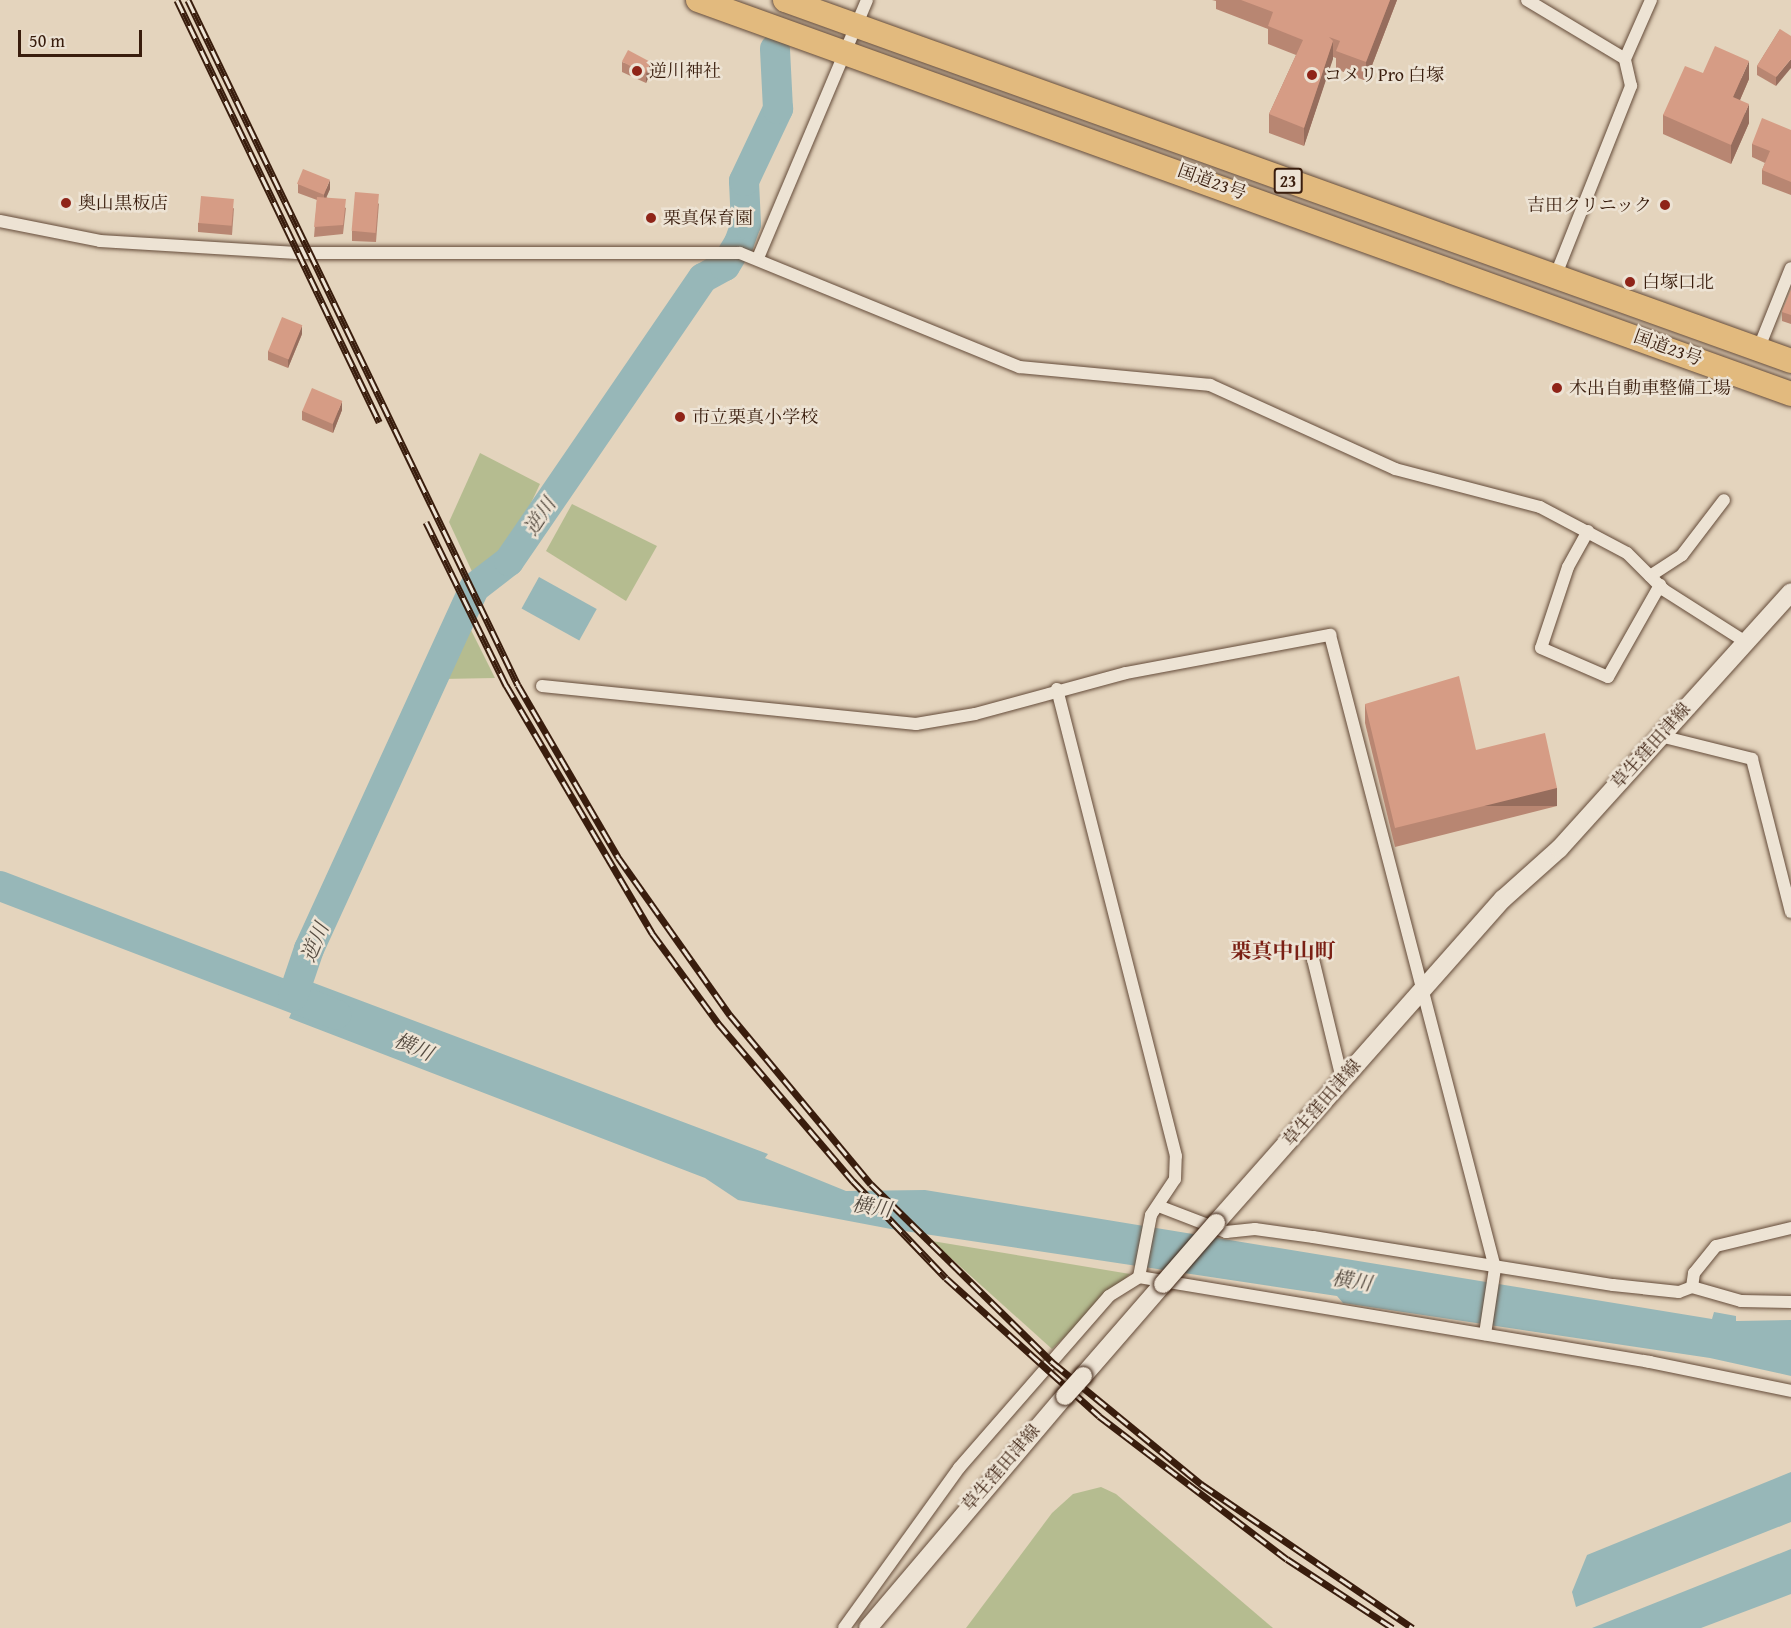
<!DOCTYPE html>
<html>
<head>
<meta charset="utf-8">
<style>
	body { margin:0 }
	#map { position:relative; width:1791px; height:1628px; overflow:hidden; background:#e4d4bd; font-family:"Gentium Book Plus","Noto Serif JP",serif }
	div>[style] { position:absolute }
	[style*='--x'] { left:calc(var(--x)*1px); top:calc(var(--y)*1px); width:calc(var(--w)*1px); rotate:calc(var(--a)*1deg) }
	.green>* { inset:0; background:#b5bc90 }
	.water>* { inset:0; background:#97b7b8; transform-origin:0 0 }
	.river>* { height:30px; margin:-15px; padding:0 15px; transform-origin:15px; border-radius:15px; background:#97b7b8 }
	.roads { filter:drop-shadow(0 0 2px #644b39) drop-shadow(0 0 2px #644b39) }
	.street>* { height:12px; margin:-6px; padding:0 6px; transform-origin:6px; border-radius:6px; background:#ede3d4 }
	.secondary>* { height:18px; margin:-9px; padding:0 9px; transform-origin:9px; border-radius:9px; background:#ede3d4 }
	.highway>* { height:24px; margin:-12px; padding:0 12px; transform-origin:12px; border-radius:12px; background:#e2ba7e }
	.rail>* { height:7px; margin-top:-3.5px; transform-origin:0; background:repeating-linear-gradient(90deg,#ede3d4 0 14px,#391d0d 0 28px); box-sizing:border-box; border-block:2px solid #391d0d }
	.bridges { filter:drop-shadow(0 0 2px #391d0d) drop-shadow(0 0 2px #391d0d) }
	.secondary-bridge>* { height:18px; margin:-9px; padding:0 9px; transform-origin:9px; border-radius:9px; background:#ede3d4 }
	.wall>* { inset:0; background:#b88672 }
	.shaded-wall>* { inset:0; background:#966d5d; transform-origin:0 0 }
	.building>* { inset:0; background:#d69c85; transform-origin:0 0 }
	.dots>* { width:16px; height:16px; translate:-50% -50%; box-sizing:border-box; border:3px solid #ede3d4; border-radius:50% }
	span { translate:-50% -50%; white-space:nowrap; text-align:center; line-height:1.15; -webkit-text-stroke:5px #ede3d4; paint-order:stroke }
	.shield-label span { padding:2px 4px; background:#ede3d4; border:2px solid; border-radius:4px; -webkit-text-stroke-width:0 }
	.shield-label { font-size:16px; color:#391d0d; font-weight:700 }
	.poi-label { font-size:18px; color:#391d0d }
	.left { translate:0 -50%; text-align:left }
	.right { translate:-100% -50%; text-align:right }
	.street-label { font-size:18px; color:#391d0d }
	.water-label { font-size:20px; color:#554b40; font-style:italic }
	.quarter-label { font-size:21px; color:#7a1f14; font-weight:700 }
	.scale { position:absolute; left:18px; top:30px; width:124px; height:27px; box-sizing:border-box; border:3px solid #391d0d; border-top:0; padding-left:8px; font-size:18px; line-height:21px; white-space:nowrap; color:#391d0d; -webkit-text-stroke:4px #ede3d4; paint-order:stroke }
</style>
</head>
<body>
<div id="map">
	<div class="green">
		<i style="clip-path:polygon(480px 453px,540px 484px,507px 554px,475px 578px,449px 522px)"></i>
		<i style="clip-path:polygon(572px 504px,657px 546px,626px 601px,546px 551px)"></i>
		<i style="clip-path:polygon(466px 620px,495px 678px,441px 679px)"></i>
		<i style="clip-path:polygon(932px 1241px,1130px 1274px,1052px 1349px)"></i>
		<i style="clip-path:polygon(1101px 1487px,1116px 1494px,1273px 1628px,966px 1628px,1052px 1513px,1073px 1494px)"></i>
	</div>
	<div class="water">
		<i style="left:539px;top:577px;width:66px;height:36px;rotate:29deg"></i>
		<i style="clip-path:polygon(306px 980px,768px 1154px,765px 1158px,846px 1191px,925px 1190px,1712px 1319px,1714px 1312px,1736px 1316px,1736px 1321px,1791px 1320px,1791px 1376px,1710px 1358px,1343px 1303px,1337px 1296px,891px 1229px,738px 1200px,705px 1178px,289px 1018px)"></i>
		<i style="clip-path:polygon(1791px 1472px,1791px 1522px,1576px 1607px,1572px 1592px,1587px 1555px)"></i>
		<i style="clip-path:polygon(1791px 1549px,1791px 1594px,1701px 1628px,1592px 1628px)"></i>
	</div>
	<div class="river">
		<i style="--x:0;--y:886;--w:360;--a:20.9"></i>
		<i style="--x:293;--y:996;--w:50;--a:-71.2"></i>
		<i style="--x:309;--y:949;--w:397;--a:-65.4"></i>
		<i style="--x:474;--y:588;--w:44;--a:-37.6"></i>
		<i style="--x:509;--y:561;--w:343;--a:-55.6"></i>
		<i style="--x:703;--y:278;--w:25;--a:-29"></i>
		<i style="--x:725;--y:266;--w:27;--a:-59"></i>
		<i style="--x:739;--y:243;--w:20;--a:-70"></i>
		<i style="--x:746;--y:224;--w:43;--a:-92.7"></i>
		<i style="--x:744;--y:181;--w:80;--a:-64.7"></i>
		<i style="--x:778;--y:109;--w:60;--a:-92.9"></i>
	</div>
	<div class="roads">
		<div class="street">
			<i style="--x:1527;--y:0;--w:114;--a:31"></i>
			<i style="--x:0;--y:221;--w:102;--a:11.3"></i>
			<i style="--x:100;--y:241;--w:197;--a:3.5"></i>
			<i style="--x:297;--y:253;--w:443;--a:0"></i>
			<i style="--x:740;--y:253;--w:302;--a:22.2"></i>
			<i style="--x:1020;--y:367;--w:191;--a:5.4"></i>
			<i style="--x:1210;--y:385;--w:203;--a:24.4"></i>
			<i style="--x:1395;--y:469;--w:150;--a:14.7"></i>
			<i style="--x:1540;--y:507;--w:98;--a:27.9"></i>
			<i style="--x:1627;--y:553;--w:52;--a:45"></i>
			<i style="--x:1664;--y:590;--w:95;--a:32.5"></i>
			<i style="--x:758;--y:258;--w:280;--a:-67.1"></i>
			<i style="--x:1555;--y:277;--w:206;--a:-68.3"></i>
			<i style="--x:1631;--y:86;--w:28;--a:-103"></i>
			<i style="--x:1625;--y:59;--w:64;--a:-66.2"></i>
			<i style="--x:1758;--y:350;--w:88;--a:-68.1"></i>
			<i style="--x:1588;--y:531;--w:41;--a:119.1"></i>
			<i style="--x:1568;--y:567;--w:85;--a:108.4"></i>
			<i style="--x:1541;--y:648;--w:73;--a:23.4"></i>
			<i style="--x:1608;--y:677;--w:106;--a:-60.5"></i>
			<i style="--x:1650;--y:576;--w:38;--a:-33"></i>
			<i style="--x:1682;--y:555;--w:69;--a:-52.6"></i>
			<i style="--x:542;--y:686;--w:376;--a:5.8"></i>
			<i style="--x:916;--y:724;--w:60;--a:-9.6"></i>
			<i style="--x:975;--y:714;--w:156;--a:-15.2"></i>
			<i style="--x:1126;--y:673;--w:208;--a:-10.6"></i>
			<i style="--x:1330;--y:635;--w:654;--a:75.39"></i>
			<i style="--x:1495;--y:1268;--w:67;--a:98.6"></i>
			<i style="--x:1660;--y:736;--w:95;--a:14"></i>
			<i style="--x:1752;--y:759;--w:158;--a:75.7"></i>
			<i style="--x:1312;--y:955;--w:128;--a:76.4"></i>
			<i style="--x:1161;--y:1207;--w:70;--a:21"></i>
			<i style="--x:1226;--y:1232;--w:29;--a:-6"></i>
			<i style="--x:1255;--y:1229;--w:59;--a:7.9"></i>
			<i style="--x:1313;--y:1237;--w:304;--a:9.1"></i>
			<i style="--x:1613;--y:1285;--w:66;--a:6.1"></i>
			<i style="--x:1679;--y:1292;--w:14;--a:-21"></i>
			<i style="--x:1791;--y:1228;--w:77;--a:166.5"></i>
			<i style="--x:1716;--y:1246;--w:35;--a:129"></i>
			<i style="--x:1694;--y:1273;--w:14;--a:98"></i>
			<i style="--x:1692;--y:1287;--w:51;--a:15.9"></i>
			<i style="--x:1741;--y:1301;--w:50;--a:1.1"></i>
			<i style="--x:1139;--y:1277;--w:518;--a:9.44"></i>
			<i style="--x:1650;--y:1362;--w:144;--a:11.6"></i>
			<i style="--x:844;--y:1628;--w:197;--a:-54.3"></i>
			<i style="--x:959;--y:1468;--w:228;--a:-48.9"></i>
			<i style="--x:1109;--y:1296;--w:36;--a:-32"></i>
			<i style="--x:1139;--y:1277;--w:63;--a:-79"></i>
			<i style="--x:1151;--y:1215;--w:43;--a:-56.3"></i>
			<i style="--x:1175;--y:1179;--w:23;--a:-88"></i>
			<i style="--x:1176;--y:1156;--w:482;--a:-104.3"></i>
		</div>
		<div class="secondary">
			<i style="--x:1216;--y:1223;--w:433;--a:-48.5"></i>
			<i style="--x:1503;--y:899;--w:75;--a:-41.8"></i>
			<i style="--x:1559;--y:849;--w:346;--a:-47.9"></i>
			<i style="--x:1083;--y:1376;--w:122;--a:-49"></i>
			<i style="--x:868;--y:1628;--w:304;--a:-49.7"></i>
		</div>
		<div class="highway">
			<i style="--x:698;--y:0;--w:1162;--a:19.82"></i>
			<i style="--x:785;--y:0;--w:1069;--a:19.74"></i>
		</div>
	</div>
	<div class="rail">
		<i style="--x:177;--y:0;--w:468;--a:64.4"></i>
		<i style="--x:188;--y:0;--w:760;--a:64.28"></i>
		<i style="--x:518;--y:685;--w:199;--a:59.8"></i>
		<i style="--x:618;--y:857;--w:194;--a:54.7"></i>
		<i style="--x:730;--y:1015;--w:220;--a:50.2"></i>
		<i style="--x:871;--y:1184;--w:254;--a:44.5"></i>
		<i style="--x:1052;--y:1362;--w:193;--a:39.3"></i>
		<i style="--x:1201;--y:1484;--w:256;--a:34.2"></i>
		<i style="--x:426;--y:522;--w:182;--a:63.9"></i>
		<i style="--x:506;--y:685;--w:288;--a:59.5"></i>
		<i style="--x:652;--y:933;--w:112;--a:53.7"></i>
		<i style="--x:718;--y:1023;--w:208;--a:49.5"></i>
		<i style="--x:853;--y:1181;--w:134;--a:46.2"></i>
		<i style="--x:946;--y:1278;--w:206;--a:42"></i>
		<i style="--x:1099;--y:1416;--w:236;--a:37.3"></i>
		<i style="--x:1287;--y:1559;--w:126;--a:33.1"></i>
	</div>
	<div class="bridges">
		<div class="secondary-bridge">
			<i style="--x:1163;--y:1284;--w:81;--a:-49"></i>
			<i style="--x:1065;--y:1396;--w:27;--a:-48"></i>
		</div>
	</div>
	<div class="wall">
		<i style="clip-path:polygon(1212px 0,1397px 0,1366px 81px,1336px 69px,1336px 58px,1333px 57px,1304px 146px,1269px 133px,1269px 114px,1296px 55px,1268px 44px,1268px 29px,1216px 9px,1216px 1px)"></i>
		<i style="clip-path:polygon(1780px 29px,1776px 86px,1757px 75px,1757px 66px)"></i>
		<i style="clip-path:polygon(622px 62px,651px 71px,646px 83px,622px 72px)"></i>
		<i style="clip-path:polygon(1703px 73px,1749px 79px,1740px 100px,1749px 123px,1731px 164px,1663px 134px,1663px 115px)"></i>
		<i style="clip-path:polygon(1791px 130px,1791px 195px,1762px 184px,1762px 170px,1765px 163px,1752px 157px,1752px 144px)"></i>
		<i style="clip-path:polygon(298px 184px,330px 189px,326px 197px,346px 208px,343px 234px,314px 237px,317px 200px,298px 193px)"></i>
		<i style="clip-path:polygon(379px 203px,376px 242px,352px 241px,352px 231px)"></i>
		<i style="clip-path:polygon(234px 208px,232px 235px,198px 232px,198px 223px)"></i>
		<i style="clip-path:polygon(1791px 290px,1791px 324px,1782px 321px,1782px 312px)"></i>
		<i style="clip-path:polygon(302px 334px,288px 368px,268px 360px,268px 351px)"></i>
		<i style="clip-path:polygon(342px 410px,333px 433px,302px 420px,302px 411px)"></i>
		<i style="clip-path:polygon(1365px 704px,1557px 806px,1395px 847px,1365px 723px)"></i>
	</div>
	<div class="shaded-wall">
		<i style="clip-path:polygon(1390px 0,1397px 0,1366px 81px,1366px 62px)"></i>
		<i style="clip-path:polygon(1333px 41px,1333px 59px,1304px 146px,1304px 128px)"></i>
		<i style="clip-path:polygon(1791px 59px,1791px 68px,1776px 86px,1776px 77px)"></i>
		<i style="clip-path:polygon(1749px 61px,1749px 79px,1733px 116px,1733px 97px)"></i>
		<i style="clip-path:polygon(651px 62px,651px 71px,646px 83px,646px 74px)"></i>
		<i style="clip-path:polygon(1749px 104px,1749px 123px,1731px 164px,1731px 145px)"></i>
		<i style="clip-path:polygon(330px 180px,330px 189px,324px 203px,324px 194px)"></i>
		<i style="clip-path:polygon(302px 325px,302px 334px,288px 368px,288px 359px)"></i>
		<i style="clip-path:polygon(342px 401px,342px 410px,333px 433px,333px 424px)"></i>
		<i style="left:1557px;top:788px;width:18px;height:167px;rotate:90deg"></i>
	</div>
	<div class="building">
		<i style="clip-path:polygon(1241px 0,1390px 0,1366px 62px,1336px 51px,1340px 41px,1329px 37px,1333px 41px,1304px 128px,1269px 114px,1303px 40px,1268px 26px,1273px 12px)"></i>
		<i style="clip-path:polygon(1780px 29px,1791px 36px,1791px 59px,1776px 77px,1757px 66px)"></i>
		<i style="clip-path:polygon(1715px 46px,1749px 61px,1733px 97px,1749px 104px,1731px 145px,1663px 115px,1685px 66px,1703px 73px)"></i>
		<i style="left:628px;top:50px;width:26px;height:13px;rotate:28deg"></i>
		<i style="clip-path:polygon(1762px 118px,1791px 130px,1791px 182px,1762px 170px,1770px 151px,1752px 144px)"></i>
		<i style="left:303px;top:169px;width:29px;height:16px;rotate:22deg"></i>
		<i style="left:355px;top:192px;width:24px;height:39px;rotate:5deg"></i>
		<i style="left:201px;top:196px;width:33px;height:27px;rotate:5deg"></i>
		<i style="clip-path:polygon(317px 197px,346px 199px,343px 225px,314px 227px)"></i>
		<i style="clip-path:polygon(1791px 290px,1791px 315px,1782px 312px)"></i>
		<i style="left:282px;top:317px;width:22px;height:37px;rotate:22deg"></i>
		<i style="left:312px;top:388px;width:33px;height:25px;rotate:23deg"></i>
		<i style="clip-path:polygon(1459px 676px,1476px 750px,1545px 733px,1557px 788px,1395px 828px,1365px 704px)"></i>
	</div>
	<div class="dots">
		<i style="left:637px;top:71px;background:#8f2418"></i>
		<i style="left:1312px;top:75px;background:#8f2418"></i>
		<i style="left:66px;top:203px;background:#8f2418"></i>
		<i style="left:1665px;top:205px;background:#8f2418"></i>
		<i style="left:651px;top:218px;background:#8f2418"></i>
		<i style="left:1630px;top:282px;background:#8f2418"></i>
		<i style="left:1557px;top:388px;background:#8f2418"></i>
		<i style="left:680px;top:417px;background:#8f2418"></i>
	</div>
	<div class="shield-label">
		<span style="left:1288px;top:181px">23</span>
	</div>
	<div class="poi-label">
		<span class="left" style="left:649px;top:71px">逆川神社</span>
		<span class="left" style="left:1324px;top:75px">コメリPro 白塚</span>
		<span class="left" style="left:78px;top:203px">奥山黒板店</span>
		<span class="right" style="left:1652px;top:205px">吉田クリニック</span>
		<span class="left" style="left:663px;top:218px">栗真保育園</span>
		<span class="left" style="left:1642px;top:282px">白塚口北</span>
		<span class="left" style="left:1569px;top:388px">木出自動車整備工場</span>
		<span class="left" style="left:692px;top:417px">市立栗真小学校</span>
	</div>
	<div class="street-label">
		<span style="left:1212px;top:182px;rotate:20deg">国道23号</span>
		<span style="left:1668px;top:348px;rotate:20deg">国道23号</span>
		<span style="left:1651px;top:746px;rotate:-48deg">草生窪田津線</span>
		<span style="left:1322px;top:1103px;rotate:-49deg">草生窪田津線</span>
		<span style="left:1001px;top:1468px;rotate:-49deg">草生窪田津線</span>
	</div>
	<div class="water-label">
		<span style="left:539px;top:516px;rotate:-56deg">逆川</span>
		<span style="left:314px;top:942px;rotate:-67deg">逆川</span>
		<span style="left:414px;top:1046px;rotate:23deg">横川</span>
		<span style="left:872px;top:1206px;rotate:9deg">横川</span>
		<span style="left:1352px;top:1280px;rotate:9deg">横川</span>
	</div>
	<div class="quarter-label">
		<span style="left:1283px;top:951px">栗真中山町</span>
	</div>
	<div class="scale">50 m</div>
</div>
</body>
</html>
